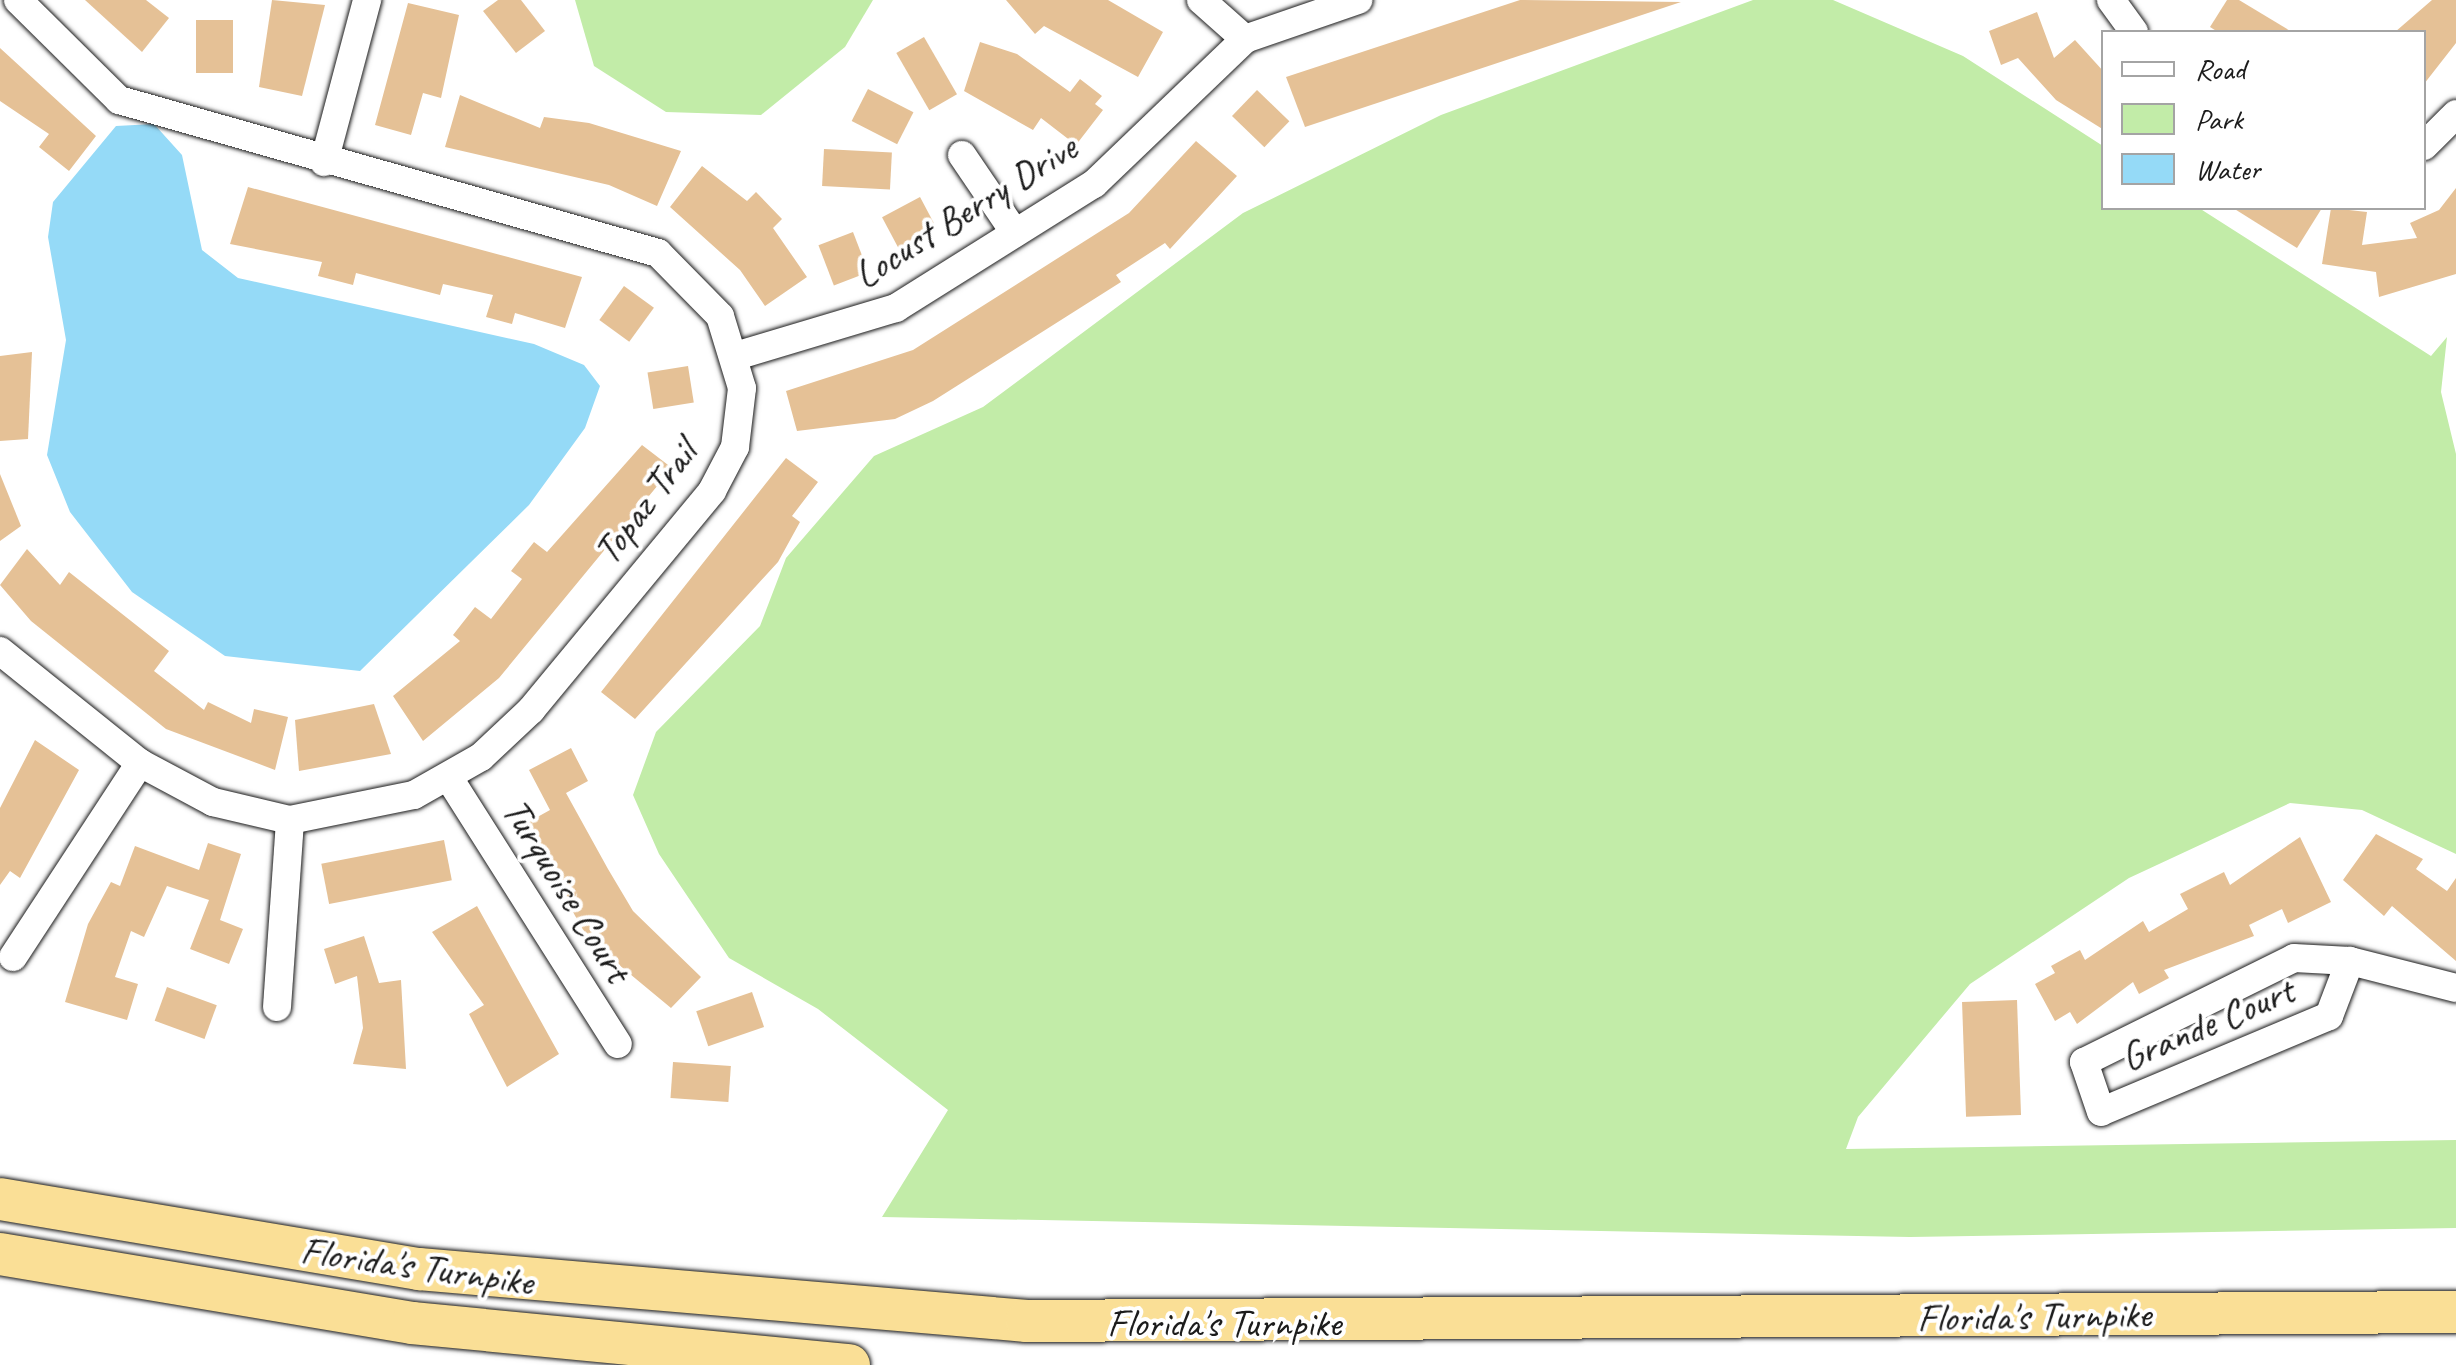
<!DOCTYPE html>
<html>
<head>
<meta charset="utf-8">
<style>
	body { margin:0 }
	#map { position:relative; width:2456px; height:1365px; overflow:hidden; background:#fff; font-family:Caveat,sans-serif }
	div>[style] { position:absolute }
	[style*='--x'] { left:calc(var(--x)*1px); top:calc(var(--y)*1px); width:calc(var(--w)*1px); rotate:calc(var(--a)*1deg) }
	.green>* { inset:0; background:#c2eca8 }
	.water>* { inset:0; background:#95daf7 }
	.building>* { inset:0; background:#e5c196; transform-origin:0 0 }
	.roads { filter:drop-shadow(0 0 2px #1c1c1c) drop-shadow(0 0 2px #1c1c1c) }
	.minor>* { height:28px; margin:-14px; padding:0 14px; transform-origin:14px; border-radius:14px; background:#fff }
	.highway>* { height:42px; margin:-21px; padding:0 21px; transform-origin:21px; border-radius:21px; background:#fadf96 }
	span { translate:-50% -50%; white-space:nowrap; text-align:center; line-height:1.15; -webkit-text-stroke:8px #fff; paint-order:stroke }
	.street-label { font-size:40px; color:#1c1c1c }
	.legend { position:absolute; left:2101px; top:30px; width:325px; height:180px; box-sizing:border-box; background:#fff; border:2px solid #a4a4a4; margin:0; padding:12px 18px; list-style:none; font-size:30px; color:#1c1c1c }
	.legend li { display:flex; align-items:center; gap:20px; height:50px }
	.legend b { width:50px; border:2px solid #a4a4a4 }
</style>
</head>
<body>
<div id="map">
	<div class="green">
		<i style="clip-path:polygon(575px 0,873px 0,845px 47px,761px 115px,666px 112px,594px 66px)"></i>
		<i style="clip-path:polygon(1753px 0,1833px 0,1963px 56px,2103px 146px,2104px 208px,2199px 208px,2431px 356px,2447px 337px,2441px 392px,2456px 454px,2456px 854px,2362px 810px,2290px 803px,2129px 878px,1970px 984px,1858px 1117px,1846px 1149px,2456px 1140px,2456px 1228px,1910px 1237px,882px 1217px,948px 1110px,818px 1009px,729px 958px,659px 854px,633px 795px,656px 732px,760px 626px,786px 558px,874px 456px,983px 407px,1243px 213px,1441px 115px)"></i>
	</div>
	<div class="water">
		<i style="clip-path:polygon(154px 124px,182px 155px,202px 250px,238px 278px,534px 344px,584px 365px,600px 386px,585px 428px,529px 505px,360px 671px,225px 656px,132px 592px,70px 512px,47px 455px,66px 340px,48px 237px,53px 202px,116px 126px)"></i>
	</div>
	<div class="building">
		<i style="clip-path:polygon(85px 0,146px 0,169px 18px,142px 52px)"></i>
		<i style="clip-path:polygon(272px 0,325px 5px,302px 96px,259px 87px)"></i>
		<i style="clip-path:polygon(498px 0,521px 0,545px 31px,516px 53px,483px 11px)"></i>
		<i style="clip-path:polygon(1006px 0,1108px 0,1163px 32px,1138px 77px,1044px 26px,1035px 34px)"></i>
		<i style="clip-path:polygon(1520px 0,1681px 2px,1305px 127px,1286px 77px)"></i>
		<i style="clip-path:polygon(2227px 0,2239px 0,2292px 32px,2218px 32px,2210px 27px)"></i>
		<i style="clip-path:polygon(2432px 0,2456px 0,2456px 43px,2424px 84px,2424px 32px,2395px 32px)"></i>
		<i style="clip-path:polygon(408px 3px,459px 15px,441px 98px,423px 93px,411px 135px,375px 125px)"></i>
		<i style="clip-path:polygon(2037px 12px,2054px 58px,2075px 40px,2104px 72px,2104px 130px,2056px 100px,2018px 58px,2001px 65px,1989px 31px)"></i>
		<i style="left:196px;top:20px;width:37px;height:53px"></i>
		<i style="left:924px;top:37px;width:66px;height:32px;rotate:60deg"></i>
		<i style="clip-path:polygon(980px 42px,1017px 54px,1070px 92px,1080px 79px,1102px 96px,1095px 104px,1103px 110px,1076px 145px,1041px 118px,1033px 130px,964px 91px)"></i>
		<i style="clip-path:polygon(0 48px,96px 136px,69px 171px,39px 147px,49px 134px,0 101px)"></i>
		<i style="left:868px;top:89px;width:51px;height:36px;rotate:27deg"></i>
		<i style="left:1257px;top:90px;width:45px;height:36px;rotate:44deg"></i>
		<i style="clip-path:polygon(460px 95px,540px 128px,544px 117px,589px 123px,681px 151px,657px 206px,609px 185px,445px 147px)"></i>
		<i style="clip-path:polygon(1196px 141px,1237px 176px,1170px 249px,1165px 243px,1116px 275px,1121px 282px,933px 401px,895px 419px,797px 431px,786px 391px,913px 350px,1129px 213px)"></i>
		<i style="left:824px;top:149px;width:68px;height:37px;rotate:3deg"></i>
		<i style="clip-path:polygon(702px 166px,747px 201px,756px 192px,782px 219px,773px 228px,807px 277px,765px 306px,740px 270px,670px 207px)"></i>
		<i style="clip-path:polygon(248px 187px,582px 277px,565px 328px,515px 313px,512px 324px,486px 317px,493px 295px,443px 284px,440px 295px,356px 273px,353px 285px,318px 276px,322px 262px,230px 244px)"></i>
		<i style="clip-path:polygon(2456px 188px,2456px 274px,2379px 297px,2376px 272px,2322px 264px,2331px 208px,2367px 212px,2362px 245px,2417px 238px,2410px 223px,2439px 210px)"></i>
		<i style="left:920px;top:197px;width:36px;height:43px;rotate:62deg"></i>
		<i style="clip-path:polygon(2233px 208px,2322px 208px,2297px 248px)"></i>
		<i style="left:853px;top:232px;width:43px;height:37px;rotate:69deg"></i>
		<i style="left:624px;top:286px;width:37px;height:42px;rotate:36deg"></i>
		<i style="clip-path:polygon(32px 352px,28px 439px,0 441px,0 356px)"></i>
		<i style="left:688px;top:366px;width:37px;height:41px;rotate:81deg"></i>
		<i style="clip-path:polygon(642px 445px,672px 468px,499px 678px,423px 741px,393px 696px,460px 641px,453px 635px,475px 607px,491px 619px,522px 579px,511px 571px,534px 542px,547px 552px)"></i>
		<i style="clip-path:polygon(786px 458px,818px 482px,792px 516px,800px 522px,778px 562px,635px 719px,601px 692px)"></i>
		<i style="clip-path:polygon(0 474px,21px 526px,0 541px)"></i>
		<i style="clip-path:polygon(27px 549px,60px 585px,69px 572px,169px 651px,154px 671px,204px 710px,208px 702px,251px 723px,254px 709px,288px 717px,275px 770px,166px 729px,31px 621px,0 585px)"></i>
		<i style="clip-path:polygon(374px 704px,391px 754px,299px 771px,295px 720px)"></i>
		<i style="clip-path:polygon(35px 740px,79px 770px,20px 878px,10px 871px,0 885px,0 808px)"></i>
		<i style="clip-path:polygon(571px 748px,588px 781px,566px 793px,608px 869px,633px 911px,701px 977px,671px 1008px,589px 940px,523px 825px,550px 810px,529px 770px)"></i>
		<i style="clip-path:polygon(2376px 834px,2423px 859px,2416px 869px,2447px 891px,2456px 878px,2456px 961px,2392px 906px,2384px 916px,2343px 880px)"></i>
		<i style="clip-path:polygon(2300px 837px,2331px 902px,2288px 923px,2282px 909px,2249px 925px,2254px 936px,2164px 970px,2169px 978px,2139px 994px,2133px 982px,2077px 1024px,2070px 1012px,2055px 1021px,2035px 984px,2055px 973px,2051px 966px,2080px 950px,2085px 960px,2143px 921px,2149px 932px,2188px 909px,2180px 894px,2224px 872px,2230px 885px)"></i>
		<i style="left:444px;top:840px;width:41px;height:125px;rotate:79deg"></i>
		<i style="clip-path:polygon(208px 843px,241px 854px,220px 920px,243px 929px,229px 964px,190px 949px,209px 900px,167px 886px,144px 937px,131px 931px,115px 977px,138px 984px,127px 1020px,65px 1002px,88px 924px,111px 882px,120px 886px,135px 846px,199px 870px)"></i>
		<i style="clip-path:polygon(477px 906px,559px 1054px,507px 1087px,469px 1014px,484px 1005px,432px 932px)"></i>
		<i style="clip-path:polygon(364px 936px,379px 983px,401px 980px,406px 1069px,353px 1064px,363px 1028px,357px 976px,335px 984px,324px 949px)"></i>
		<i style="left:167px;top:987px;width:53px;height:36px;rotate:20deg"></i>
		<i style="left:752px;top:992px;width:37px;height:59px;rotate:71deg"></i>
		<i style="left:2017px;top:1000px;width:115px;height:55px;rotate:88deg"></i>
		<i style="left:673px;top:1062px;width:58px;height:36px;rotate:4deg"></i>
	</div>
	<div class="roads">
		<div class="minor">
			<i style="--x:1201;--y:0;--w:59;--a:41.6"></i>
			<i style="--x:2111;--y:0;--w:39;--a:54"></i>
			<i style="--x:2424;--y:146;--w:45;--a:-45"></i>
			<i style="--x:962;--y:155;--w:94;--a:55.8"></i>
			<i style="--x:324;--y:162;--w:168;--a:-75.1"></i>
			<i style="--x:739;--y:355;--w:164;--a:-16.7"></i>
			<i style="--x:896;--y:308;--w:234;--a:-32.1"></i>
			<i style="--x:1094;--y:184;--w:209;--a:-43.8"></i>
			<i style="--x:1245;--y:39;--w:120;--a:-19"></i>
			<i style="--x:0;--y:651;--w:179;--a:38.7"></i>
			<i style="--x:140;--y:763;--w:83;--a:28.1"></i>
			<i style="--x:213;--y:802;--w:79;--a:13.2"></i>
			<i style="--x:290;--y:820;--w:126;--a:-11.4"></i>
			<i style="--x:414;--y:795;--w:77;--a:-29.6"></i>
			<i style="--x:481;--y:757;--w:69;--a:-43.2"></i>
			<i style="--x:531;--y:710;--w:284;--a:-50.4"></i>
			<i style="--x:712;--y:491;--w:50;--a:-62.4"></i>
			<i style="--x:735;--y:447;--w:59;--a:-83.2"></i>
			<i style="--x:742;--y:388;--w:75;--a:-107"></i>
			<i style="--x:720;--y:316;--w:88;--a:-134.5"></i>
			<i style="--x:658;--y:253;--w:560;--a:-164.15"></i>
			<i style="--x:119;--y:100;--w:142;--a:-135.3"></i>
			<i style="--x:449;--y:778;--w:315;--a:57.6"></i>
			<i style="--x:13;--y:957;--w:232;--a:-56.8"></i>
			<i style="--x:2350;--y:961;--w:59;--a:110.9"></i>
			<i style="--x:2329;--y:1016;--w:247;--a:157.2"></i>
			<i style="--x:2101;--y:1112;--w:53;--a:-108.8"></i>
			<i style="--x:2084;--y:1062;--w:234;--a:-26.3"></i>
			<i style="--x:2294;--y:958;--w:56;--a:3.1"></i>
			<i style="--x:2350;--y:961;--w:109;--a:14.3"></i>
			<i style="--x:277;--y:1007;--w:187;--a:-86"></i>
		</div>
		<div class="highway">
			<i style="--x:0;--y:1199;--w:425;--a:9.5"></i>
			<i style="--x:419;--y:1269;--w:610;--a:4.89"></i>
			<i style="--x:1027;--y:1321;--w:1429;--a:-0.36"></i>
			<i style="--x:0;--y:1254;--w:418;--a:9.5"></i>
			<i style="--x:412;--y:1323;--w:439;--a:5.5"></i>
		</div>
	</div>
	<div class="street-label">
		<span style="left:965px;top:211px;rotate:-32deg">Locust Berry Drive</span>
		<span style="left:645px;top:502px;rotate:-53deg">Topaz Trail</span>
		<span style="left:567px;top:890px;rotate:58deg">Turquoise Court</span>
		<span style="left:2207px;top:1024px;rotate:-23deg">Grande Court</span>
		<span style="left:417px;top:1266px;rotate:8deg">Florida's Turnpike</span>
		<span style="left:2034px;top:1316px;rotate:-1deg">Florida's Turnpike</span>
		<span style="left:1224px;top:1323px">Florida's Turnpike</span>
	</div>
	<ul class="legend">
	<li><b style="height:12px;background:#fff"></b>Road</li>
	<li><b style="height:28px;background:#c2eca8"></b>Park</li>
	<li><b style="height:28px;background:#95daf7"></b>Water</li>
	</ul>
</div>
</body>
</html>
